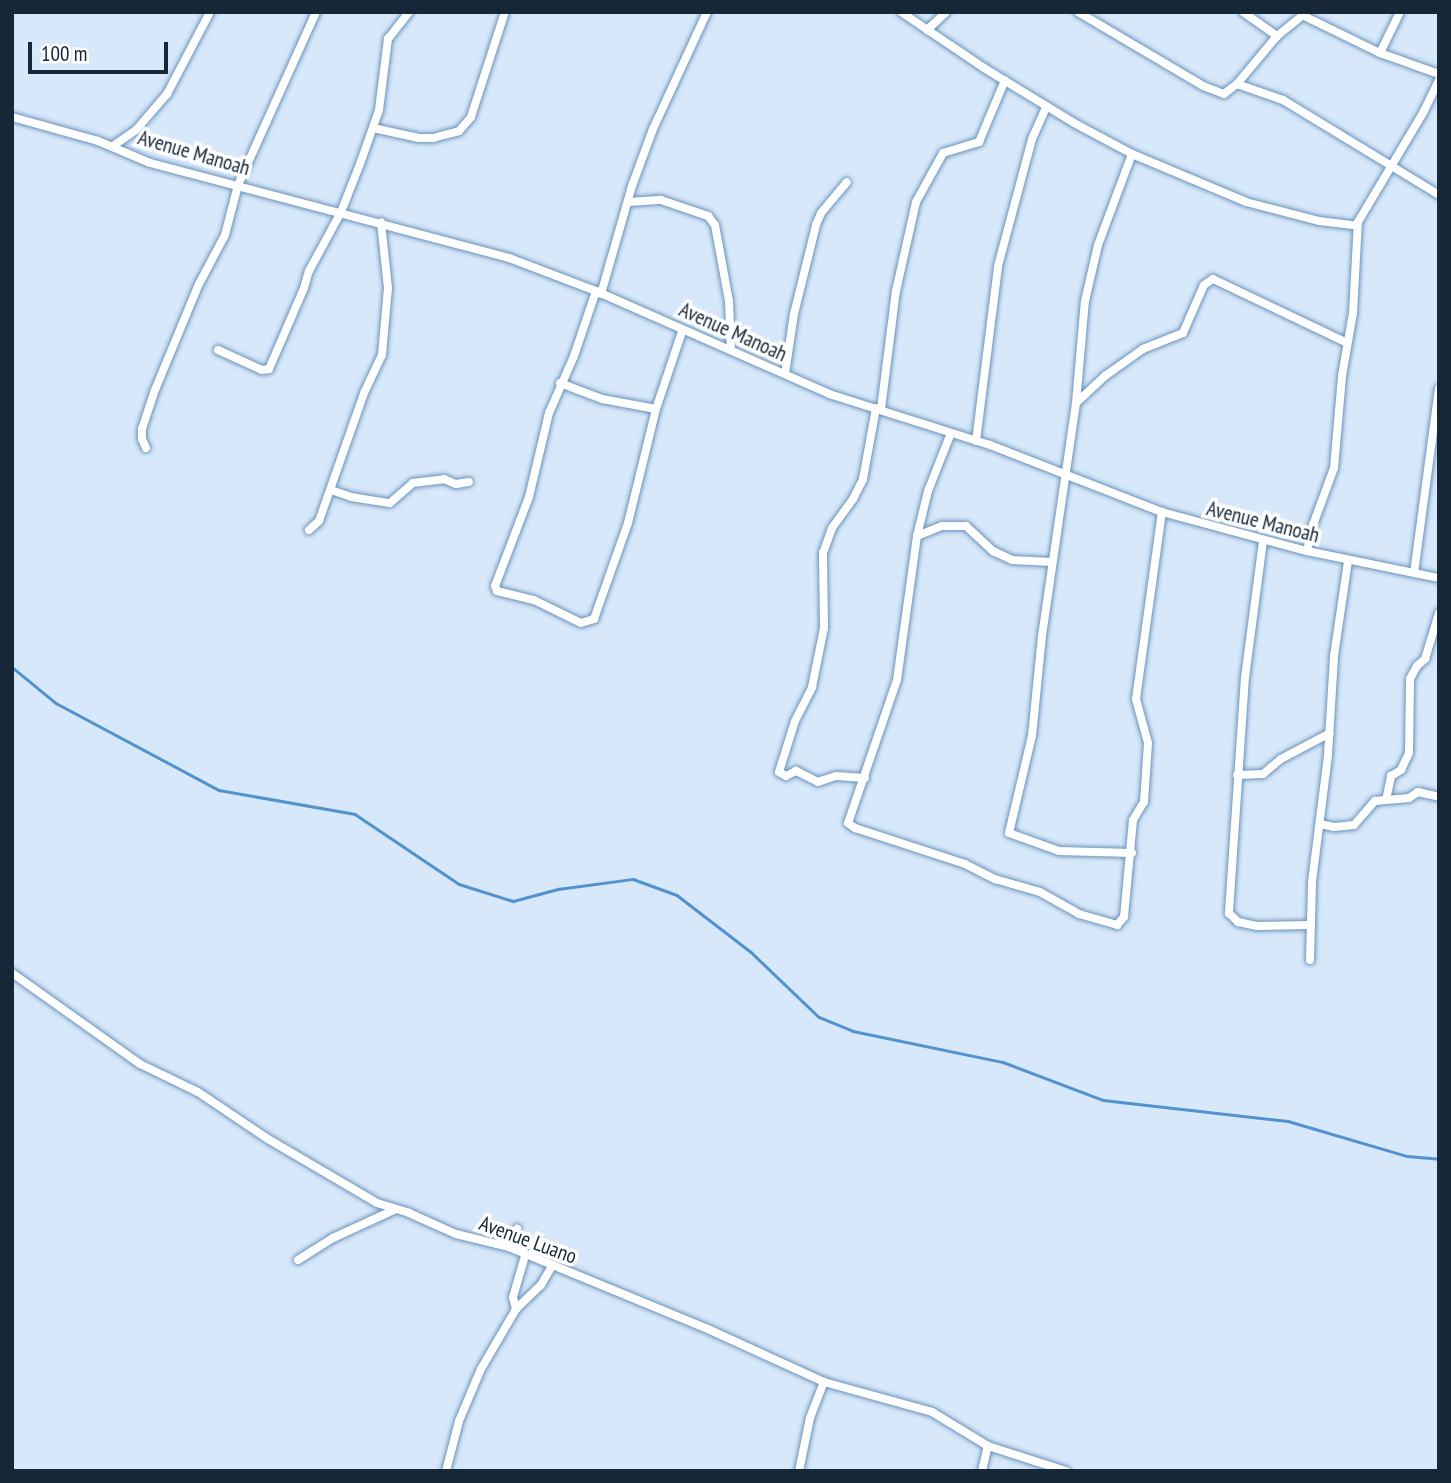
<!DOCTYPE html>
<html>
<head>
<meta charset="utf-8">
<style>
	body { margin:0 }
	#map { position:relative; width:1451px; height:1483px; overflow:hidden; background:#d7e8fa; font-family:"PT Sans Narrow",sans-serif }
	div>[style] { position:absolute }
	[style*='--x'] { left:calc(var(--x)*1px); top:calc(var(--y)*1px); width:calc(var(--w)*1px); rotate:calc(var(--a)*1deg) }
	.stream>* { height:2.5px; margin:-1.25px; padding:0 1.25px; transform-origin:1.25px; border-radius:1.25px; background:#5292ce }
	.roads { filter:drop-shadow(0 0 2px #6a93bb) drop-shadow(0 0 2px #6a93bb) }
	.street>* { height:8px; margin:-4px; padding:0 4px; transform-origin:4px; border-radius:4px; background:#fff }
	span { translate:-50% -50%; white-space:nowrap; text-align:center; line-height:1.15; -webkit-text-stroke:7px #fff; paint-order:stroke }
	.street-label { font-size:21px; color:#162737 }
	.frame { position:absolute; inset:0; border:14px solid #162737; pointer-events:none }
	.scale { position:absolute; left:28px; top:42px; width:140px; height:32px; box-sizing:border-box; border:4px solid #162737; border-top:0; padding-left:9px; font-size:21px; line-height:24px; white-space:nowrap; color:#162737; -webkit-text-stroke:5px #fff; paint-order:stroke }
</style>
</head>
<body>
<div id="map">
	<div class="stream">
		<i style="--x:12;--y:667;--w:57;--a:39.3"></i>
		<i style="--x:56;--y:703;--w:185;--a:28.1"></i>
		<i style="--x:219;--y:790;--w:138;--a:10"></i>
		<i style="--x:355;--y:814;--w:125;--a:33.9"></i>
		<i style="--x:459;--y:884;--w:57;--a:17.5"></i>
		<i style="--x:513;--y:901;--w:47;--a:-14.9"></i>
		<i style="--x:558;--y:889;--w:76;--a:-7.6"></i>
		<i style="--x:633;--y:879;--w:47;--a:20"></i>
		<i style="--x:677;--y:895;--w:93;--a:37.6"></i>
		<i style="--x:751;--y:952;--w:94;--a:43.7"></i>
		<i style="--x:819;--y:1017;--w:37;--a:22"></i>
		<i style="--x:853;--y:1031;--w:153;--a:11.7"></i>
		<i style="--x:1003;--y:1062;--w:107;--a:20.8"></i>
		<i style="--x:1103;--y:1100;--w:186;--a:6.5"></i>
		<i style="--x:1288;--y:1121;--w:124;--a:16.4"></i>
		<i style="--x:1407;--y:1156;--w:32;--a:5"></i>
	</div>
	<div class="roads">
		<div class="street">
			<i style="--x:901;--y:12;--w:100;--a:34"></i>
			<i style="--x:984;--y:68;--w:105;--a:31.4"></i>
			<i style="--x:1074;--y:123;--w:66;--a:28.1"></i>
			<i style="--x:1132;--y:154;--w:124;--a:22.8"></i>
			<i style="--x:1246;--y:202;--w:75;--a:14.6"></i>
			<i style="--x:1319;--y:221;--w:38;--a:7"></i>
			<i style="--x:1078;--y:12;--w:145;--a:30.6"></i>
			<i style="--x:1203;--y:86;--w:22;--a:21"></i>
			<i style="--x:1224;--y:94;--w:16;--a:-38"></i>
			<i style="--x:1237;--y:84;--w:62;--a:-50.2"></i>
			<i style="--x:1277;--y:36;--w:38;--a:-39"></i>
			<i style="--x:1243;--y:12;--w:42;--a:35.2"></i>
			<i style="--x:1304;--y:16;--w:85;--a:26"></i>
			<i style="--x:1380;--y:53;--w:63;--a:19.6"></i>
			<i style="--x:927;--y:30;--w:26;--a:-43"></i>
			<i style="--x:1380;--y:53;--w:46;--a:-64"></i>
			<i style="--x:1237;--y:84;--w:49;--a:19.2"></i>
			<i style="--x:1283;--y:100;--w:183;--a:31.3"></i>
			<i style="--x:12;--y:117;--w:89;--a:15.6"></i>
			<i style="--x:98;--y:141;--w:56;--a:22.9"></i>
			<i style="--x:150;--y:163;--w:371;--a:14.8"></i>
			<i style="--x:509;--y:258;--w:93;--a:20.8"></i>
			<i style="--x:596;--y:291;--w:255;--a:23.8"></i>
			<i style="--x:829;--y:394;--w:169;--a:17.6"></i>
			<i style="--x:990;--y:445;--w:185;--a:21.3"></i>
			<i style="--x:1162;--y:512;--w:150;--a:15.1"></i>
			<i style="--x:1307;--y:551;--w:135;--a:11.6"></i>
			<i style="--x:373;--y:128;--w:47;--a:12.3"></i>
			<i style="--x:419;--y:138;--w:14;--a:0"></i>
			<i style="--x:433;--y:138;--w:27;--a:-15"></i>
			<i style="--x:459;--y:131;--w:18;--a:-49"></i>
			<i style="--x:471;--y:117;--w:110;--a:-72.1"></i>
			<i style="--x:113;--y:146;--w:28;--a:-35"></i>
			<i style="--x:136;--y:130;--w:48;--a:-49.3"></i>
			<i style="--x:167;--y:94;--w:93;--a:-62.3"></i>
			<i style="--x:629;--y:202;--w:32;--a:-4"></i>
			<i style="--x:661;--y:200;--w:50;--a:18.8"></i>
			<i style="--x:708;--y:216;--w:11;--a:52"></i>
			<i style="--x:715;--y:225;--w:77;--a:79.6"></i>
			<i style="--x:729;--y:301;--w:49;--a:87.7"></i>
			<i style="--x:596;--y:291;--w:69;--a:108.7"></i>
			<i style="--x:574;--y:356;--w:62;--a:113.7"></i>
			<i style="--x:549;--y:413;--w:86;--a:103.4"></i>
			<i style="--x:529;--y:497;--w:95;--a:110.9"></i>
			<i style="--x:495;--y:586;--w:5;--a:68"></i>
			<i style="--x:497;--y:591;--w:38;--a:14"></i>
			<i style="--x:534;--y:600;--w:52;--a:26.1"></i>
			<i style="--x:581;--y:623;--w:14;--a:-17"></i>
			<i style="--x:594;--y:619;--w:102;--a:-70.5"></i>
			<i style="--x:628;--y:523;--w:117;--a:-76.2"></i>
			<i style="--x:656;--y:409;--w:84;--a:-71.4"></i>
			<i style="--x:601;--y:294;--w:112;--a:-74"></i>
			<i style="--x:632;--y:186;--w:61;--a:-69.8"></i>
			<i style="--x:653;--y:129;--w:129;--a:-65.2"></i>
			<i style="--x:218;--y:350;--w:48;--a:24.4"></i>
			<i style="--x:262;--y:370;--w:7;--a:-8"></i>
			<i style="--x:269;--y:369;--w:88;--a:-66.6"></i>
			<i style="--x:304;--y:288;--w:18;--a:-74"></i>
			<i style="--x:309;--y:271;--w:67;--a:-61.5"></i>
			<i style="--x:341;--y:212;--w:52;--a:-68.4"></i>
			<i style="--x:360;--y:164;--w:57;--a:-70.6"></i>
			<i style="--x:379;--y:110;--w:72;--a:-82.8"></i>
			<i style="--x:388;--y:39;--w:34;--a:-52"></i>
			<i style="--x:785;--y:374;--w:61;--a:-81.5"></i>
			<i style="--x:794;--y:314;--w:92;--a:-76.1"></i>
			<i style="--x:816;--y:225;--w:13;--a:-67"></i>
			<i style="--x:821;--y:213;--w:40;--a:-50"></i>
			<i style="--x:560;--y:383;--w:45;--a:20.9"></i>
			<i style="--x:602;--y:399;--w:55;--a:10.5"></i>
			<i style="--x:1076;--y:403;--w:40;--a:-43"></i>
			<i style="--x:1105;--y:376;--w:47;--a:-35.4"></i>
			<i style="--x:1143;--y:349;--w:43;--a:-21.8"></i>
			<i style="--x:1183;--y:333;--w:52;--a:-66.4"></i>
			<i style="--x:1204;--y:285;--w:11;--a:-34"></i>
			<i style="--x:1213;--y:279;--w:148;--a:25.5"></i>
			<i style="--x:881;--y:409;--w:119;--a:-82.8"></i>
			<i style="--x:896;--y:291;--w:91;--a:-77.3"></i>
			<i style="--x:916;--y:202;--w:56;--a:-61.1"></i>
			<i style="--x:943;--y:153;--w:38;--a:-17"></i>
			<i style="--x:979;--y:142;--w:67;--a:-67.2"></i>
			<i style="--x:951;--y:433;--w:62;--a:111.6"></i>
			<i style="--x:928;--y:491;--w:46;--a:103.7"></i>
			<i style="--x:917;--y:536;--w:145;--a:97.9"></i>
			<i style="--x:897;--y:680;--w:151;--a:108.9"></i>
			<i style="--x:848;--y:823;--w:9;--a:36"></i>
			<i style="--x:855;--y:828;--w:116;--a:18.1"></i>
			<i style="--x:965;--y:864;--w:34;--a:27"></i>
			<i style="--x:995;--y:879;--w:47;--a:16.1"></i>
			<i style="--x:1040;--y:892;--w:45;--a:29.4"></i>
			<i style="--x:1079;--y:914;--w:40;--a:16"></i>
			<i style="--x:1117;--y:925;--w:11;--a:-49"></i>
			<i style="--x:1124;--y:917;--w:97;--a:-84.7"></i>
			<i style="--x:1133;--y:820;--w:21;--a:-59"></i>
			<i style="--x:1144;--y:802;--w:59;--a:-86.1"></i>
			<i style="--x:1148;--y:743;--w:46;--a:-105.3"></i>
			<i style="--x:1136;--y:699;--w:189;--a:-82.1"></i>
			<i style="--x:976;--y:441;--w:176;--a:-82.8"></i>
			<i style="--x:998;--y:266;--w:131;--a:-75"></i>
			<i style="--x:1032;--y:139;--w:36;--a:-66"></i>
			<i style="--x:146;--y:448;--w:10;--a:-114"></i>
			<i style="--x:142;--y:439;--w:10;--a:-90"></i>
			<i style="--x:142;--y:429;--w:41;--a:-71.6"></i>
			<i style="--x:155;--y:390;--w:115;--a:-67.5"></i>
			<i style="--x:199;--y:284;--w:55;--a:-62"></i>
			<i style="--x:225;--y:235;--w:52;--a:-75.4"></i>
			<i style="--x:238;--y:185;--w:190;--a:-65.7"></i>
			<i style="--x:331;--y:490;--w:21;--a:19"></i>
			<i style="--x:351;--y:497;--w:39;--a:9"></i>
			<i style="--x:390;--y:503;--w:30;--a:-41"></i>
			<i style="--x:413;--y:483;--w:31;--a:-7"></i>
			<i style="--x:444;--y:479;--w:13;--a:23"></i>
			<i style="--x:456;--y:484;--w:13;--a:-9"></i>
			<i style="--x:309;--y:530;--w:13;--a:-42"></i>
			<i style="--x:319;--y:521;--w:136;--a:-70.6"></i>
			<i style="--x:364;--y:393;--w:42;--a:-64.7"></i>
			<i style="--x:382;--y:355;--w:67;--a:-84.9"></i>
			<i style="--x:388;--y:288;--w:66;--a:-96.1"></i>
			<i style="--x:917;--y:536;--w:27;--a:-22"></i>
			<i style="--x:942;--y:526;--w:24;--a:0"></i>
			<i style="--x:966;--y:526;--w:37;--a:43"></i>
			<i style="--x:993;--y:551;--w:21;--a:25"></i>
			<i style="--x:1012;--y:560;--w:40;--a:2.9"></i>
			<i style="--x:1263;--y:541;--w:137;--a:97.5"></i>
			<i style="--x:1245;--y:677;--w:237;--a:93.9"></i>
			<i style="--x:1229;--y:913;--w:13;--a:45"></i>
			<i style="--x:1238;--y:922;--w:19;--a:12"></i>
			<i style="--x:1257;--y:926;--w:54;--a:-1.1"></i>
			<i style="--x:1307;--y:551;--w:27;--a:-77"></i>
			<i style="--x:1313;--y:525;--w:61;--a:-69.8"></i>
			<i style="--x:1334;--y:468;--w:92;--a:-85"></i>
			<i style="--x:1342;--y:376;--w:64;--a:-80.1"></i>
			<i style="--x:1353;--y:313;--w:91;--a:-86.9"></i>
			<i style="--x:1358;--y:222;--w:127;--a:-59.2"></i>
			<i style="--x:1423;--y:113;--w:37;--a:-64"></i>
			<i style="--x:1414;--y:573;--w:186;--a:-82.3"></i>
			<i style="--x:1237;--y:775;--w:26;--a:-2"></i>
			<i style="--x:1263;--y:774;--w:23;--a:-40"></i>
			<i style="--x:1281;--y:759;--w:55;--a:-28"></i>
			<i style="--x:865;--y:778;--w:29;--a:-176"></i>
			<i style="--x:836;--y:776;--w:19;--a:162"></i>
			<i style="--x:818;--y:782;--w:25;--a:-153"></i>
			<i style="--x:796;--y:771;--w:11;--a:153"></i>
			<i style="--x:786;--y:776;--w:8;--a:-150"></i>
			<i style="--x:779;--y:772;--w:53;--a:-72.6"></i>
			<i style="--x:795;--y:721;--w:38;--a:-63"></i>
			<i style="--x:812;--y:687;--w:60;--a:-78.5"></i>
			<i style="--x:824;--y:628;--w:75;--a:-90.8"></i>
			<i style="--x:823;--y:553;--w:27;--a:-70"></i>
			<i style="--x:832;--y:528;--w:36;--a:-54"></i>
			<i style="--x:853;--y:499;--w:22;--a:-63"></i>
			<i style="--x:863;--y:479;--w:72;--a:-79.6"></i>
			<i style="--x:1386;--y:800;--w:25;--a:-78"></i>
			<i style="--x:1391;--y:776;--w:12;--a:-31"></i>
			<i style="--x:1401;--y:770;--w:19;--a:-65"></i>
			<i style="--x:1409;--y:753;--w:74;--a:-89.2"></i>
			<i style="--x:1410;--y:679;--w:15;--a:-62"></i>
			<i style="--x:1417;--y:666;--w:11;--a:-41"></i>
			<i style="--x:1425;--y:659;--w:48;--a:-73.1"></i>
			<i style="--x:1320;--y:824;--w:14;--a:12"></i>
			<i style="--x:1334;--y:827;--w:20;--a:-6"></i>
			<i style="--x:1354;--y:825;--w:32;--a:-49"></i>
			<i style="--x:1375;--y:801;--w:34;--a:-5"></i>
			<i style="--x:1409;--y:798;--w:11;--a:-34"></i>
			<i style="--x:1418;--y:792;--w:22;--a:13"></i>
			<i style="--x:1132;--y:853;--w:73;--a:-178.4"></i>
			<i style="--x:1059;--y:851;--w:53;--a:-160.2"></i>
			<i style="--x:1009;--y:833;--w:100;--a:-76.7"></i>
			<i style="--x:1032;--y:736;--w:100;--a:-84.3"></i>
			<i style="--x:1042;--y:636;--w:235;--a:-81.7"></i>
			<i style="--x:1076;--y:403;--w:102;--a:-85"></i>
			<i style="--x:1085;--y:301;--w:57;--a:-76.9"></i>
			<i style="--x:1098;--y:245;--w:97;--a:-69.5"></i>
			<i style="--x:1310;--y:960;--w:78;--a:-88.5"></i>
			<i style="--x:1312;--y:882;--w:128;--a:-82.8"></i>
			<i style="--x:1328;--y:755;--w:99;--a:-86.5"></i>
			<i style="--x:1334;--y:656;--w:96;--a:-81.6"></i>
			<i style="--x:12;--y:973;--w:157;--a:35.4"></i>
			<i style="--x:140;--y:1064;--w:64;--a:25.8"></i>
			<i style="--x:198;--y:1092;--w:84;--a:33.9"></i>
			<i style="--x:268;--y:1139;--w:126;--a:30.4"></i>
			<i style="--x:377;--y:1203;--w:34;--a:17"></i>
			<i style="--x:409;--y:1213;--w:51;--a:24.1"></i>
			<i style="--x:456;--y:1234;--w:55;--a:13.8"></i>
			<i style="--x:509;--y:1247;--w:217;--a:22.4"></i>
			<i style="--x:710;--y:1330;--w:125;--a:24.5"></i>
			<i style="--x:824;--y:1382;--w:112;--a:15.5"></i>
			<i style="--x:932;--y:1412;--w:66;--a:31.3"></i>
			<i style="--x:988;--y:1446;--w:82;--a:17.8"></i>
			<i style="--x:509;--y:1247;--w:20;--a:-66"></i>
			<i style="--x:298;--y:1260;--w:41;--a:-32.2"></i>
			<i style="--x:333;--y:1238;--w:67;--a:-24.7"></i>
			<i style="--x:516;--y:1309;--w:12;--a:-104"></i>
			<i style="--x:513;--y:1297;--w:43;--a:-73.7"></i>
			<i style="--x:446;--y:1471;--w:52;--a:-75.4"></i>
			<i style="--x:459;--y:1421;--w:56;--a:-67.1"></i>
			<i style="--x:481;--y:1369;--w:69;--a:-59.7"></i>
			<i style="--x:516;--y:1309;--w:35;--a:-44"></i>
			<i style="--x:541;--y:1285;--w:22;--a:-60"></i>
			<i style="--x:799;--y:1471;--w:54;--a:-78.3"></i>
			<i style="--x:810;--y:1418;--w:39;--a:-69"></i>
			<i style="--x:982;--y:1471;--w:26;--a:-77"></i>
		</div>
	</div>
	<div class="street-label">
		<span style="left:194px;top:153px;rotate:16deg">Avenue Manoah</span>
		<span style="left:733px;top:332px;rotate:24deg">Avenue Manoah</span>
		<span style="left:1263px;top:522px;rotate:14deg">Avenue Manoah</span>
		<span style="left:528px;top:1240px;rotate:20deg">Avenue Luano</span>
	</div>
	<div class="frame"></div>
	<div class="scale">100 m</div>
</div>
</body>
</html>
